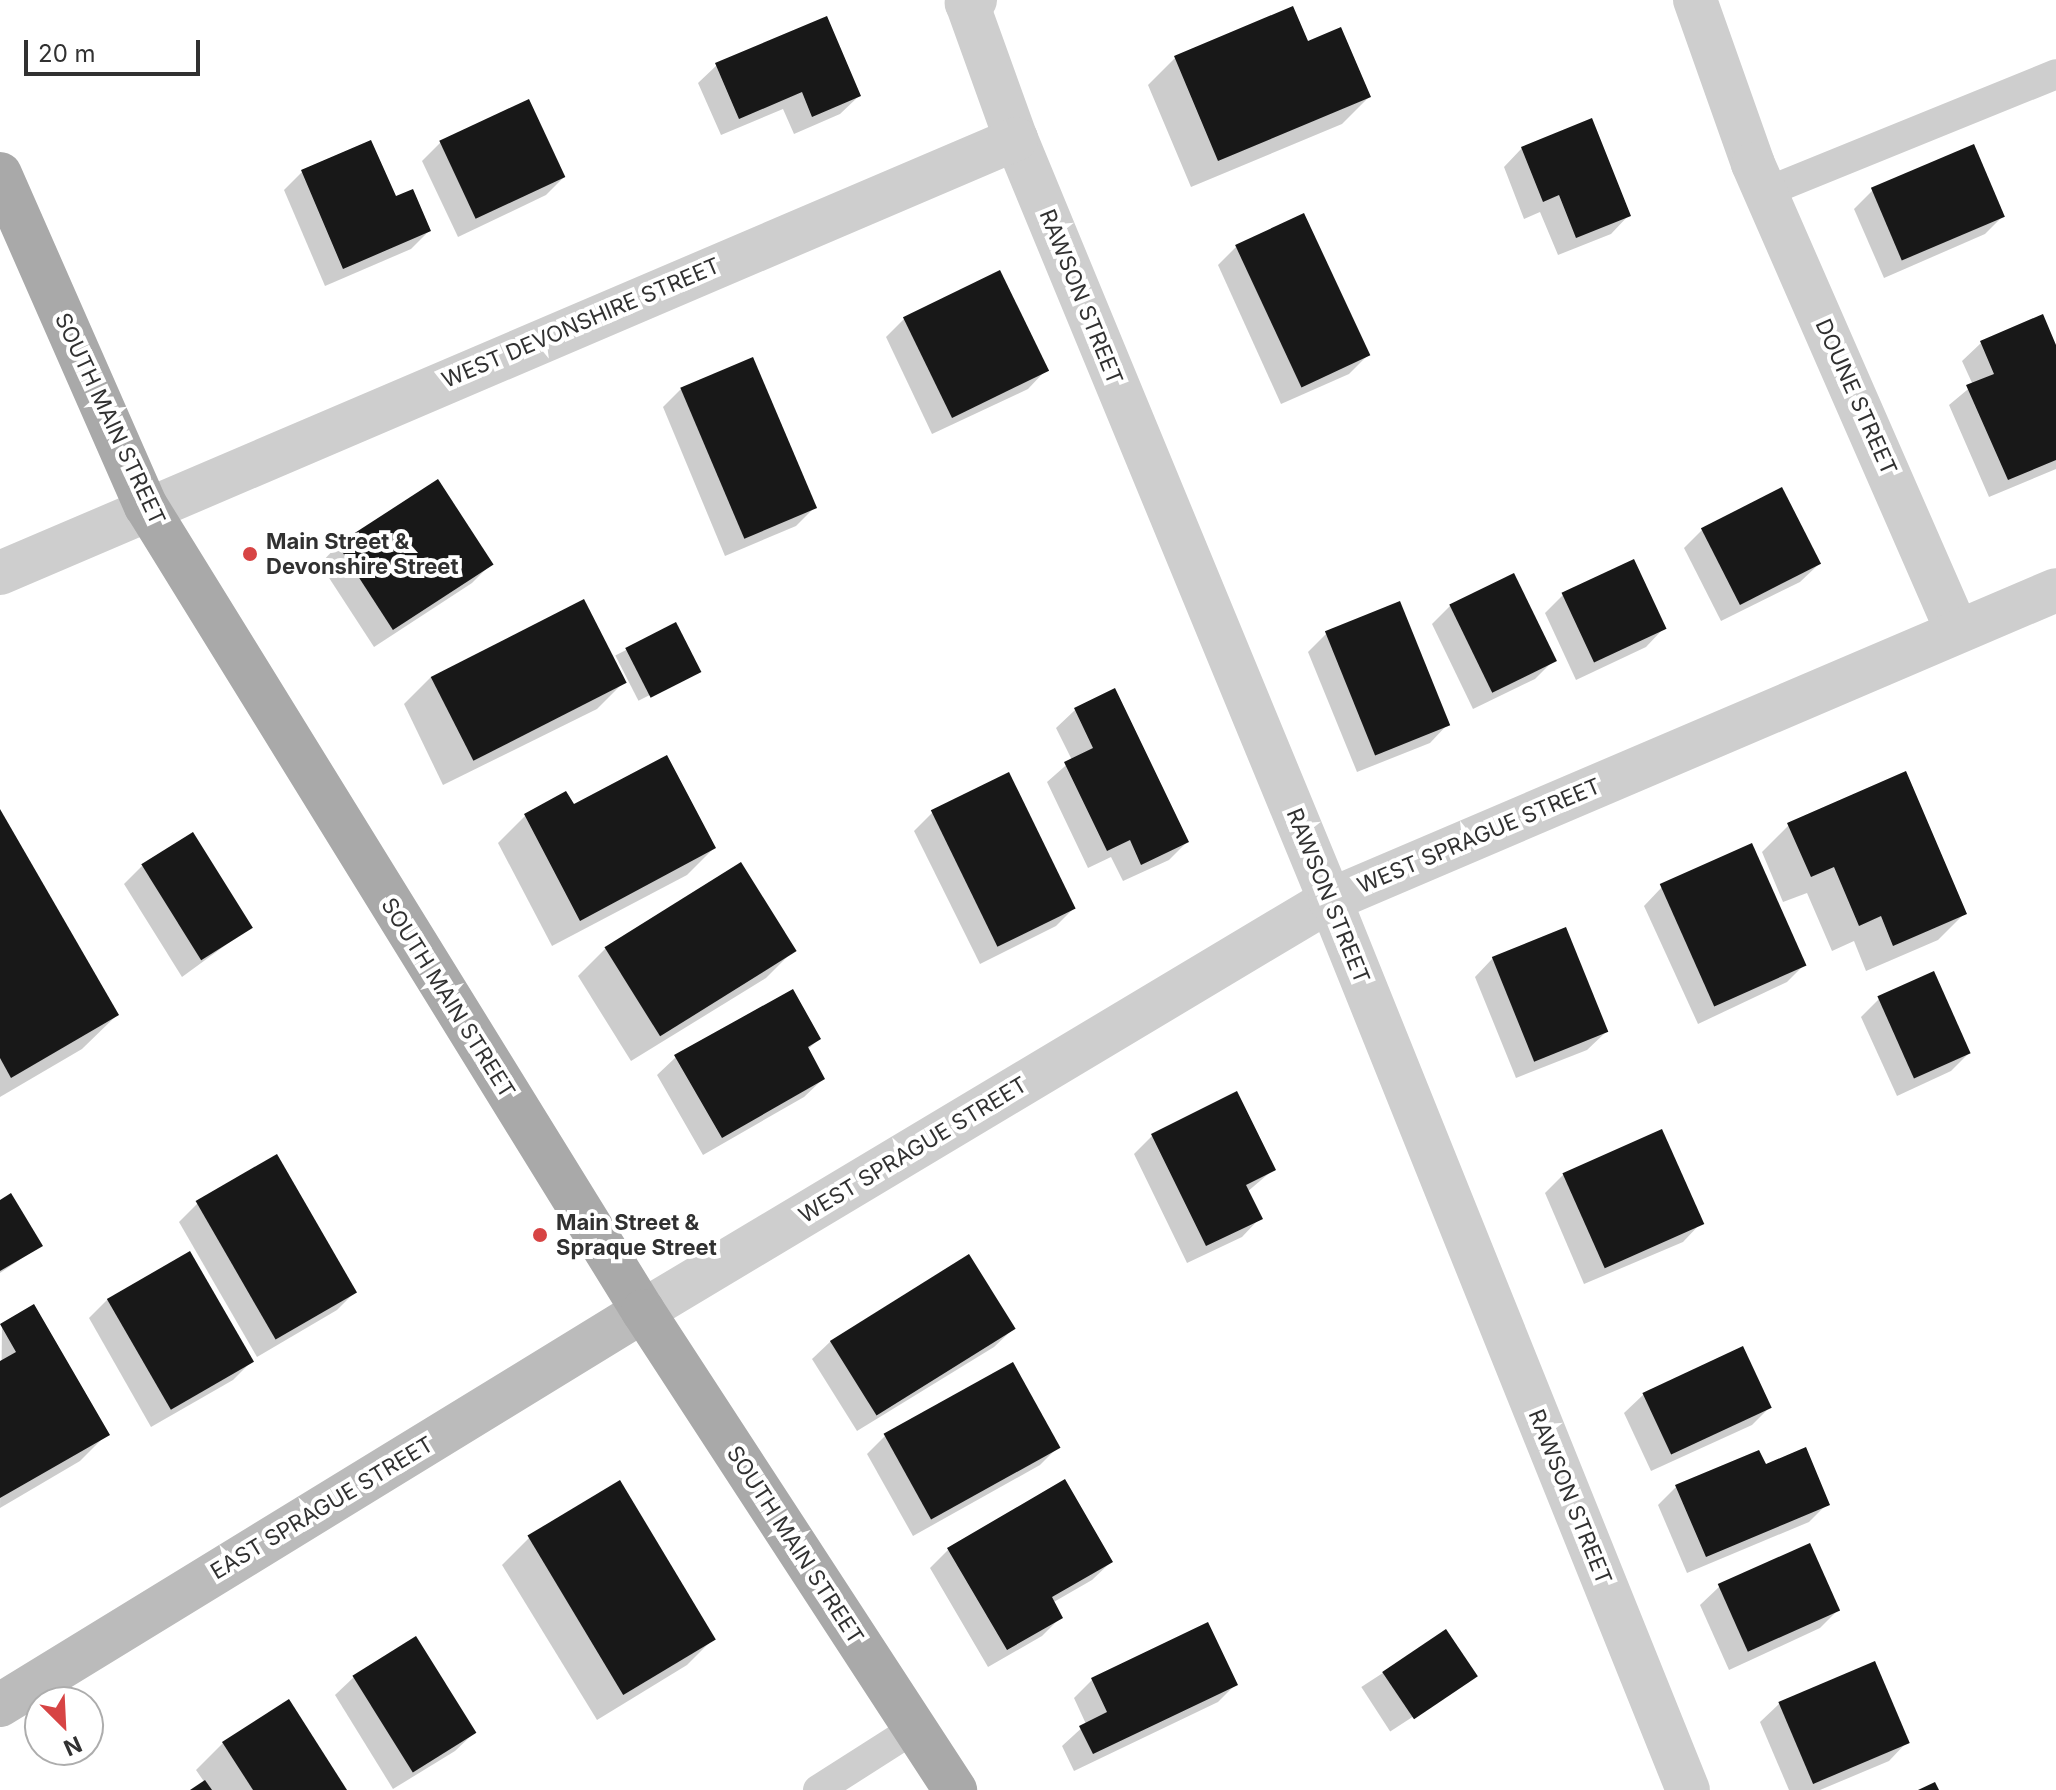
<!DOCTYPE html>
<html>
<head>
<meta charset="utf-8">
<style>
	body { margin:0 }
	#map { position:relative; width:2056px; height:1790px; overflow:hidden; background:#fff; font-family:Inter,sans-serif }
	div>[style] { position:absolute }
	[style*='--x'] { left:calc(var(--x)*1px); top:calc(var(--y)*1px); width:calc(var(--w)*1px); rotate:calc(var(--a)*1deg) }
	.shadow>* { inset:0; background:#0003; transform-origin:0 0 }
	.building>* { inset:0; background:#181818; transform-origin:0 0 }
	.service>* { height:30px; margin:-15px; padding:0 15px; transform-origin:15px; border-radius:15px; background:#cecece }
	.minor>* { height:44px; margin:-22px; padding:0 22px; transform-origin:22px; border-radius:22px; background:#cecece }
	.secondary>* { height:44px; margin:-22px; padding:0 22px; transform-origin:22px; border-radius:22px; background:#bbb }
	.primary>* { height:44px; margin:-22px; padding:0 22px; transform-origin:22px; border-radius:22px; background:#a9a9a9 }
	.dots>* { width:22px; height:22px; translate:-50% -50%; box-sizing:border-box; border:4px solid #fff; border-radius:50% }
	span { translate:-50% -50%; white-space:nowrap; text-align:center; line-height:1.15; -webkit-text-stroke:8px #fff; paint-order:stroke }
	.street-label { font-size:22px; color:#313131 }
	.poi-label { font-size:22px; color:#313131; font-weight:700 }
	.left { translate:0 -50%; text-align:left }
	.north { position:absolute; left:24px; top:1686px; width:80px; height:80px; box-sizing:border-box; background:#fff; border:2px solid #adadad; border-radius:50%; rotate:156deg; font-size:22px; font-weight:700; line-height:32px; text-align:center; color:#313131 }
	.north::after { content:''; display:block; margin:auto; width:28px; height:36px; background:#d74444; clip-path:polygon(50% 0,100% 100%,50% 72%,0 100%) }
	.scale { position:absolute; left:24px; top:40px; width:176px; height:36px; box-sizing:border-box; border:4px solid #313131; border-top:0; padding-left:10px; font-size:24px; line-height:28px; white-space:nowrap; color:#313131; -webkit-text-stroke:6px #fff; paint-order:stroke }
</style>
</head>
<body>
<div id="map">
	<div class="shadow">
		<i style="clip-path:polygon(1292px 9px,1307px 44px,1369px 97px,1342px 124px,1191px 187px,1148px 85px,1175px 58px)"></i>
		<i style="clip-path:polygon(717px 65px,859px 96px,840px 114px,794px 134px,783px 109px,721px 135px,698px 83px)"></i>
		<i style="clip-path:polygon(528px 102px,564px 177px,546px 195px,458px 237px,422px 161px,440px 143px)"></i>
		<i style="clip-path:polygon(1522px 148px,1629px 215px,1611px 234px,1558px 255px,1540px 212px,1524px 219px,1504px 167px)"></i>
		<i style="clip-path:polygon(302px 172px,429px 231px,411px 249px,325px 286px,284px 190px)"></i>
		<i style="clip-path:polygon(1872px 191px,2003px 216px,1985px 234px,1884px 278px,1854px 209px)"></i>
		<i style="clip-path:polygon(1236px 247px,1368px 355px,1349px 374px,1281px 404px,1218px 265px)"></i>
		<i style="clip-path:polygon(2042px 317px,2056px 350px,2056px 469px,1989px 497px,1949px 405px,1973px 385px,1962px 361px,1981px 343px)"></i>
		<i style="clip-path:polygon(904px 319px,1046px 370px,1028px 389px,932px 434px,886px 337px)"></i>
		<i style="clip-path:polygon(682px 388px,814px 508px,796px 526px,725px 556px,663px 407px)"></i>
		<i style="clip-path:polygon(1702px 530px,1819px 564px,1800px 582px,1721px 621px,1684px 548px)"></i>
		<i style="clip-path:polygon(338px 545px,490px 565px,472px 583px,374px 647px,320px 564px)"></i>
		<i style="clip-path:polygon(1563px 595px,1664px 628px,1646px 647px,1576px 680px,1545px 613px)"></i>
		<i style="clip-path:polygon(1450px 606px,1554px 660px,1535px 679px,1473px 709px,1432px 624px)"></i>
		<i style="left:675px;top:625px;width:51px;height:67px;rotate:63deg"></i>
		<i style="clip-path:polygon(1326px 634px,1448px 724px,1430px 743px,1357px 772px,1308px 652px)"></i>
		<i style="clip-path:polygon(431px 677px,624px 682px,597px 709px,443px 785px,404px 704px)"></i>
		<i style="clip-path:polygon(1114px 690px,1187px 842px,1169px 860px,1123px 881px,1111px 857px,1088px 868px,1047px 782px,1072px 760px,1056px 728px,1075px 710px)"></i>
		<i style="clip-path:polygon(573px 807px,714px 848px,687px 875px,552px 946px,498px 843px,525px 816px)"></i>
		<i style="clip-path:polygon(0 813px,117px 1015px,82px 1049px,0 1097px)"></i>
		<i style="clip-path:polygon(932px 813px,1074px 908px,1056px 926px,980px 964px,914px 831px)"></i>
		<i style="clip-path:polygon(1789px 825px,1965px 913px,1938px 940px,1866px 971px,1854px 941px,1832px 951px,1807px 893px,1783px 902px,1762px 852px)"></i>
		<i style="clip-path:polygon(740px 865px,793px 951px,766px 978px,631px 1061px,578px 976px,605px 949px)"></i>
		<i style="clip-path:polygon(142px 866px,249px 928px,182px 977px,124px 884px)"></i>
		<i style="clip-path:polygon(1662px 887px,1805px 964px,1787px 982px,1698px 1024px,1644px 906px)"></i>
		<i style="clip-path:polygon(1493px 958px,1606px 1032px,1587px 1050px,1516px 1078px,1475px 977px)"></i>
		<i style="clip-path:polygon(1879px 999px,1969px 1053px,1951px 1071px,1897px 1096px,1861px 1017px)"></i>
		<i style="clip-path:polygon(819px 1039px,807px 1050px,823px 1079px,804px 1097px,703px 1155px,657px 1075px,676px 1057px)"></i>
		<i style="clip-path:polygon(1152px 1136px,1273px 1170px,1247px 1192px,1260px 1218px,1242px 1237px,1187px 1263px,1134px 1154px)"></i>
		<i style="clip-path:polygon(277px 1157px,355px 1292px,337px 1310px,257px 1357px,179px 1222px,197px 1204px)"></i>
		<i style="clip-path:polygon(1563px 1175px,1701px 1223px,1683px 1242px,1584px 1284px,1545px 1193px)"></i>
		<i style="clip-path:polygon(0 1202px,40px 1246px,0 1273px)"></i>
		<i style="clip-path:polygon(107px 1300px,251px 1362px,233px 1380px,151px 1427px,89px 1318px)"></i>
		<i style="clip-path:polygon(2px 1325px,107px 1434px,80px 1461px,0 1508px)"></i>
		<i style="clip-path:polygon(1013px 1329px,994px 1347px,857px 1431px,812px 1359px,831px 1341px)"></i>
		<i style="clip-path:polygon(1742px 1348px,1770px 1407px,1752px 1425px,1651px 1471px,1624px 1413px,1643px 1395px)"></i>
		<i style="clip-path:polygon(1012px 1365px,1058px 1447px,1040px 1465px,913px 1536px,867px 1454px,885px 1436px)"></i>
		<i style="clip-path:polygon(619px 1483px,714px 1638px,687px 1665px,597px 1720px,502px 1565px,529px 1538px)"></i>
		<i style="clip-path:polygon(1677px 1486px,1827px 1504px,1809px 1522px,1687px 1573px,1658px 1505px)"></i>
		<i style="clip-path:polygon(1809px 1546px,1838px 1610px,1820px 1628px,1729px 1670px,1700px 1605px,1719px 1587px)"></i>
		<i style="clip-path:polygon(949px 1549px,1111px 1562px,1092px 1580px,1052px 1603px,1061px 1617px,1042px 1636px,988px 1667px,930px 1568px)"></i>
		<i style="left:1446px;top:1632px;width:53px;height:101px;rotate:57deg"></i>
		<i style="clip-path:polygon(1874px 1664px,1907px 1742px,1889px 1761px,1820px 1790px,1789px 1790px,1760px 1722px,1779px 1704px)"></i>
		<i style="clip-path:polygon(354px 1677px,474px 1733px,455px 1751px,393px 1789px,335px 1695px)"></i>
		<i style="clip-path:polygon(1092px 1680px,1236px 1684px,1218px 1702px,1074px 1771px,1062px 1746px,1086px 1724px,1074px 1698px)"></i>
		<i style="clip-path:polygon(223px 1743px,344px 1790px,194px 1790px,205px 1783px,196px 1770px)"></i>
	</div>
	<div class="building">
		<i style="clip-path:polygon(1293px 6px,1308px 41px,1341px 27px,1371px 97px,1218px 161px,1174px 56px)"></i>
		<i style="clip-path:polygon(827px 16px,861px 96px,812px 117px,802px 92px,739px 119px,715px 63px)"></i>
		<i style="left:529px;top:99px;width:86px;height:99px;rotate:65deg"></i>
		<i style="clip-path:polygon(1592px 118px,1631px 216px,1576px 238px,1559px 195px,1543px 202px,1521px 147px)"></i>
		<i style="clip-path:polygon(371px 140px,396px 196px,413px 189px,431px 231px,343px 269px,301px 170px)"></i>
		<i style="left:1974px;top:144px;width:79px;height:112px;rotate:67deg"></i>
		<i style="left:1304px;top:213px;width:157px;height:76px;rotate:65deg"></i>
		<i style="left:1000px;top:270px;width:112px;height:108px;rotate:64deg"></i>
		<i style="clip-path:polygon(2043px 314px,2056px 345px,2056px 460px,2008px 480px,1966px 385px,1994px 374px,1980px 341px)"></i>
		<i style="left:753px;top:357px;width:164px;height:79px;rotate:67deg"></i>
		<i style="left:438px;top:479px;width:102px;height:120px;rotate:57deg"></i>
		<i style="left:1782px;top:487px;width:86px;height:91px;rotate:63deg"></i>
		<i style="left:1634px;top:559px;width:77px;height:80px;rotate:65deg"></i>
		<i style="left:1514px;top:573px;width:98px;height:72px;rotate:64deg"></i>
		<i style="left:584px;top:599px;width:94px;height:172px;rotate:63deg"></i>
		<i style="left:1400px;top:601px;width:134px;height:81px;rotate:68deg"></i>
		<i style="left:676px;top:622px;width:56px;height:57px;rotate:63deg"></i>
		<i style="clip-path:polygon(1115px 688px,1189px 842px,1141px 865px,1130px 840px,1107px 851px,1064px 762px,1093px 748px,1074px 708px)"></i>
		<i style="clip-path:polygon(667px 755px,716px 848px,580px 921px,524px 814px,566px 791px,574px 804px)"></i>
		<i style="clip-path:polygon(1906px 771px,1967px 914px,1893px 946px,1881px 916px,1859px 926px,1834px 867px,1811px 877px,1787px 823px)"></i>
		<i style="left:1009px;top:772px;width:152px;height:87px;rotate:64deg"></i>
		<i style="clip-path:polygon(0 809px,119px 1015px,11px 1078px,0 1058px)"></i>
		<i style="left:193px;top:832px;width:113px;height:61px;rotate:58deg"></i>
		<i style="left:1752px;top:843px;width:134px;height:101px;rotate:66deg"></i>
		<i style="left:741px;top:862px;width:105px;height:161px;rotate:58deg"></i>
		<i style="left:1566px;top:927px;width:113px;height:80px;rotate:68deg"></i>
		<i style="left:1934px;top:971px;width:90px;height:62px;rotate:66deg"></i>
		<i style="clip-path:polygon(793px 989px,821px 1039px,808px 1047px,825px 1079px,722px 1138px,674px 1055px)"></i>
		<i style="clip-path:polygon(1237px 1091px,1276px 1170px,1246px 1185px,1263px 1219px,1206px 1246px,1151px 1134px)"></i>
		<i style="left:1662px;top:1129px;width:104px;height:109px;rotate:66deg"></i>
		<i style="left:277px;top:1154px;width:160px;height:94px;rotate:60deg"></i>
		<i style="clip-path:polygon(11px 1193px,43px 1246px,0 1271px,0 1200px)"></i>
		<i style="left:190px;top:1251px;width:128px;height:96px;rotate:60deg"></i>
		<i style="left:969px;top:1254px;width:88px;height:164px;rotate:58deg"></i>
		<i style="clip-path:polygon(34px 1304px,110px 1435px,0 1498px,0 1361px,16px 1352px,0 1324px)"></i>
		<i style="left:1743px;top:1346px;width:68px;height:111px;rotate:65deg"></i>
		<i style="left:1013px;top:1362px;width:98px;height:148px;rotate:61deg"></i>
		<i style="clip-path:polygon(1806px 1447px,1830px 1505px,1706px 1557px,1675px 1485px,1759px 1450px,1766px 1464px)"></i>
		<i style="clip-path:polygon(1065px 1479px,1113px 1562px,1052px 1597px,1063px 1618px,1007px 1650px,947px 1548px)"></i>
		<i style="left:620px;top:1480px;width:186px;height:108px;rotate:59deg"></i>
		<i style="left:1810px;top:1543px;width:74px;height:101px;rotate:66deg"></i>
		<i style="clip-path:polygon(1208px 1622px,1238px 1685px,1093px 1754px,1079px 1726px,1107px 1712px,1091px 1678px)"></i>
		<i style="left:1446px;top:1629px;width:57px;height:77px;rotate:56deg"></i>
		<i style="left:416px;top:1636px;width:114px;height:75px;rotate:58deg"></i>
		<i style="left:1875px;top:1661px;width:89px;height:105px;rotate:67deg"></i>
		<i style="clip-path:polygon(289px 1699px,347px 1790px,253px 1790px,222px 1742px)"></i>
		<i style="clip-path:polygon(205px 1780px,212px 1790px,190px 1790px)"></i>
		<i style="clip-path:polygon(1935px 1782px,1939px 1790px,1918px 1790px)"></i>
	</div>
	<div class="service">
		<i style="--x:1766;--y:192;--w:313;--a:-22.1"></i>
		<i style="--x:818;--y:1790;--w:115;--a:-32.6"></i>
	</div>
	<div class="minor">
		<i style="--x:975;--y:0;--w:9;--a:159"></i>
		<i style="--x:967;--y:3;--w:145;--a:70.2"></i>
		<i style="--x:1016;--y:139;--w:823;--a:67.58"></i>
		<i style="--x:1330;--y:900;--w:959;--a:68.09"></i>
		<i style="--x:1695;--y:0;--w:174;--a:70.5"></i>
		<i style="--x:1753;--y:164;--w:510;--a:66.4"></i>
		<i style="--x:0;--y:573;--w:1105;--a:-23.13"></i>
		<i style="--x:643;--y:1311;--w:801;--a:-30.89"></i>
		<i style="--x:1330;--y:900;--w:789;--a:-23.12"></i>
	</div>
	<div class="secondary">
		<i style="--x:0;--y:1705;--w:754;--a:-31.5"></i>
	</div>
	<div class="primary">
		<i style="--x:0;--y:174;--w:363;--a:66.3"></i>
		<i style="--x:146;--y:506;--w:946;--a:58.31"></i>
		<i style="--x:643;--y:1311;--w:572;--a:56.92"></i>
	</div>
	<div class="dots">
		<i style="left:250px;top:554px;background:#d74444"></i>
		<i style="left:540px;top:1235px;background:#d74444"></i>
	</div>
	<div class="street-label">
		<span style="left:1081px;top:297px;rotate:68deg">RAWSON STREET</span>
		<span style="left:581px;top:323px;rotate:-23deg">WEST DEVONSHIRE STREET</span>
		<span style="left:1856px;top:397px;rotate:66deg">DOUNE STREET</span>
		<span style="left:110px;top:419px;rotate:65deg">SOUTH MAIN STREET</span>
		<span style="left:1479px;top:836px;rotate:-23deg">WEST SPRAGUE STREET</span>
		<span style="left:1328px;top:896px;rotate:68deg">RAWSON STREET</span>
		<span style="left:448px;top:998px;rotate:58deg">SOUTH MAIN STREET</span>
		<span style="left:913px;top:1150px;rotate:-31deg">WEST SPRAGUE STREET</span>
		<span style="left:1570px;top:1497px;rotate:68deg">RAWSON STREET</span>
		<span style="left:322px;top:1508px;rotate:-31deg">EAST SPRAGUE STREET</span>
		<span style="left:795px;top:1545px;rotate:57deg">SOUTH MAIN STREET</span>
	</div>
	<div class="poi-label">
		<span class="left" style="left:266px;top:554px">Main Street &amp;<br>Devonshire Street</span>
		<span class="left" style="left:556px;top:1235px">Main Street &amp;<br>Spraque Street</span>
	</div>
	<div class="north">N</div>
	<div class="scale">20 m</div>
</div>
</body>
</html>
